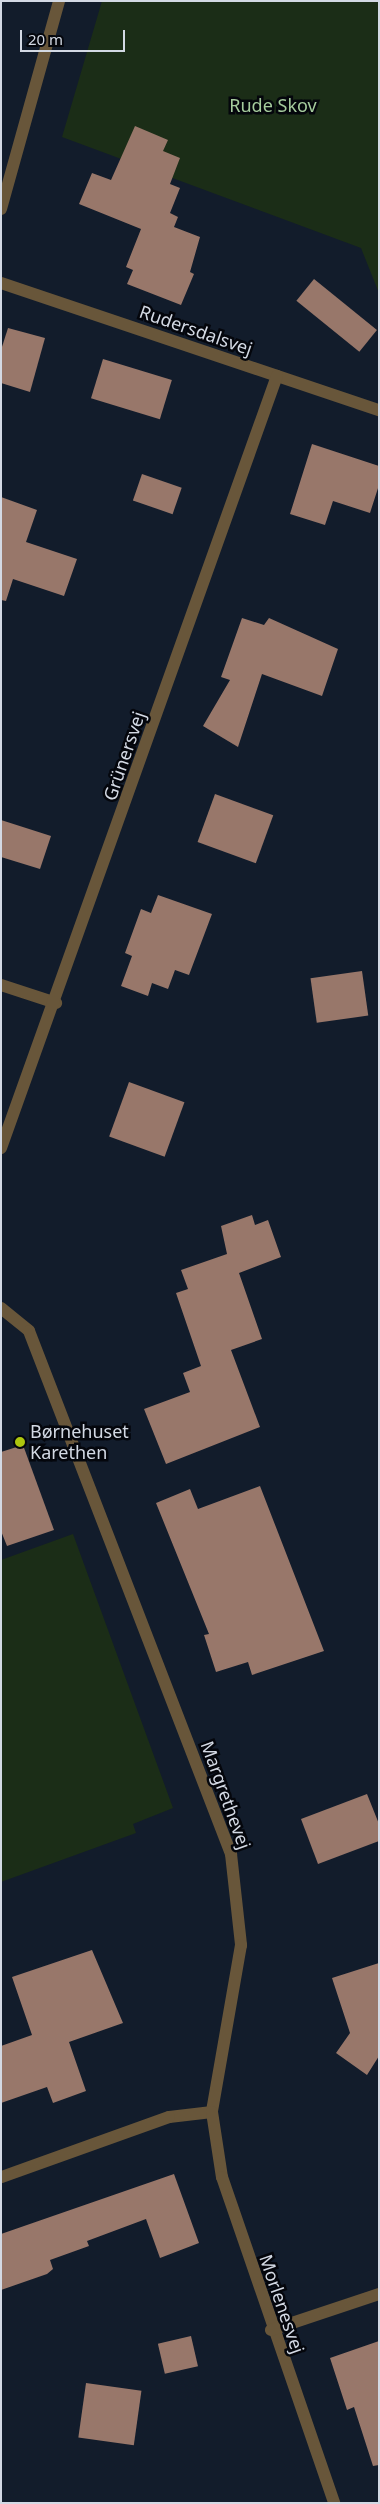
<!DOCTYPE html>
<html>
<head>
<meta charset="utf-8">
<style>
	body { margin:0 }
	#map { position:relative; width:380px; height:2504px; overflow:hidden; background:#121c2b; font-family:"Noto Sans",sans-serif }
	div>[style] { position:absolute }
	[style*='--x'] { left:calc(var(--x)*1px); top:calc(var(--y)*1px); width:calc(var(--w)*1px); rotate:calc(var(--a)*1deg) }
	.green>* { inset:0; background:#1b2d17 }
	.building>* { inset:0; background:#98776a; transform-origin:0 0 }
	.minor>* { height:12px; margin:-6px; padding:0 6px; transform-origin:6px; border-radius:6px; background:#68563a }
	.dots>* { width:14px; height:14px; translate:-50% -50%; box-sizing:border-box; border:2px solid #04060c; border-radius:50% }
	span { translate:-50% -50%; white-space:nowrap; text-align:center; line-height:1.15; -webkit-text-stroke:5px #04060c; paint-order:stroke }
	.park-label { font-size:18px; color:#a5cb9d }
	.street-label { font-size:18px; color:#d3d9e4 }
	.poi-label { font-size:18px; color:#d3d9e4 }
	.left { translate:0 -50%; text-align:left }
	.frame { position:absolute; inset:0; border:2px solid #d3d9e4; pointer-events:none }
	.scale { position:absolute; left:20px; top:30px; width:105px; height:22px; box-sizing:border-box; border:2px solid #d3d9e4; border-top:0; padding-left:6px; font-size:15px; line-height:18px; white-space:nowrap; color:#d3d9e4; -webkit-text-stroke:4px #04060c; paint-order:stroke }
</style>
</head>
<body>
<div id="map">
	<div class="green">
		<i style="clip-path:polygon(102px 1px,379px 1px,379px 293px,361px 248px,62px 137px)"></i>
		<i style="clip-path:polygon(73px 1534px,173px 1808px,133px 1824px,136px 1833px,1px 1882px,1px 1560px)"></i>
	</div>
	<div class="building">
		<i style="clip-path:polygon(135px 126px,168px 140px,163px 151px,180px 158px,170px 184px,180px 188px,170px 213px,178px 217px,174px 227px,200px 237px,190px 272px,194px 274px,181px 305px,127px 284px,133px 270px,126px 267px,141px 229px,79px 204px,92px 173px,111px 180px)"></i>
		<i style="left:314px;top:279px;width:81px;height:28px;rotate:39deg"></i>
		<i style="clip-path:polygon(8px 328px,45px 338px,30px 392px,1px 383px,1px 350px)"></i>
		<i style="left:103px;top:359px;width:72px;height:41px;rotate:17deg"></i>
		<i style="clip-path:polygon(312px 444px,379px 466px,379px 485px,370px 513px,333px 501px,325px 525px,290px 514px)"></i>
		<i style="left:142px;top:474px;width:42px;height:28px;rotate:19deg"></i>
		<i style="clip-path:polygon(1px 497px,37px 510px,26px 542px,77px 559px,64px 596px,13px 579px,6px 601px,1px 600px)"></i>
		<i style="clip-path:polygon(242px 618px,264px 625px,269px 618px,338px 649px,322px 696px,262px 674px,238px 747px,203px 726px,230px 680px,221px 677px)"></i>
		<i style="left:215px;top:794px;width:62px;height:51px;rotate:20deg"></i>
		<i style="clip-path:polygon(1px 820px,51px 836px,40px 869px,1px 857px)"></i>
		<i style="clip-path:polygon(158px 895px,212px 914px,189px 975px,175px 970px,168px 989px,152px 983px,148px 996px,121px 986px,132px 956px,125px 953px,141px 909px,151px 913px)"></i>
		<i style="left:362px;top:971px;width:45px;height:52px;rotate:82deg"></i>
		<i style="left:129px;top:1082px;width:59px;height:58px;rotate:20deg"></i>
		<i style="clip-path:polygon(252px 1215px,255px 1225px,268px 1220px,281px 1257px,239px 1273px,262px 1339px,231px 1350px,260px 1427px,166px 1464px,144px 1409px,190px 1392px,183px 1373px,201px 1366px,176px 1293px,188px 1289px,181px 1270px,227px 1254px,221px 1226px)"></i>
		<i style="clip-path:polygon(23px 1445px,54px 1530px,7px 1546px,1px 1531px,1px 1452px)"></i>
		<i style="clip-path:polygon(260px 1486px,324px 1651px,252px 1675px,248px 1662px,216px 1672px,204px 1635px,209px 1634px,156px 1503px,190px 1489px,198px 1509px)"></i>
		<i style="clip-path:polygon(367px 1794px,379px 1824px,379px 1841px,318px 1864px,301px 1819px)"></i>
		<i style="clip-path:polygon(92px 1950px,123px 2023px,69px 2042px,86px 2091px,53px 2103px,47px 2087px,1px 2103px,1px 2046px,32px 2035px,12px 1977px)"></i>
		<i style="clip-path:polygon(379px 1963px,379px 2056px,367px 2075px,336px 2053px,350px 2033px,332px 1978px)"></i>
		<i style="clip-path:polygon(174px 2174px,199px 2243px,160px 2258px,146px 2219px,87px 2241px,89px 2246px,50px 2260px,53px 2269px,47px 2274px,1px 2290px,1px 2234px)"></i>
		<i style="left:191px;top:2336px;width:31px;height:34px;rotate:77deg"></i>
		<i style="clip-path:polygon(379px 2341px,379px 2465px,373px 2466px,354px 2407px,347px 2410px,330px 2358px)"></i>
		<i style="left:86px;top:2383px;width:56px;height:55px;rotate:8deg"></i>
	</div>
	<div class="minor">
		<i style="--x:1;--y:209;--w:216;--a:-74.4"></i>
		<i style="--x:1;--y:283;--w:399;--a:18.6"></i>
		<i style="--x:1;--y:985;--w:58;--a:18.1"></i>
		<i style="--x:1;--y:1148;--w:820;--a:-70.33"></i>
		<i style="--x:1;--y:1308;--w:36;--a:39"></i>
		<i style="--x:29;--y:1331;--w:561;--a:68.88"></i>
		<i style="--x:231;--y:1854;--w:92;--a:83.7"></i>
		<i style="--x:241;--y:1945;--w:169;--a:99.9"></i>
		<i style="--x:212;--y:2112;--w:43;--a:173.4"></i>
		<i style="--x:169;--y:2117;--w:178;--a:160.3"></i>
		<i style="--x:212;--y:2112;--w:66;--a:81.3"></i>
		<i style="--x:222;--y:2177;--w:345;--a:71"></i>
		<i style="--x:271;--y:2330;--w:114;--a:-18.4"></i>
	</div>
	<div class="dots">
		<i style="left:20px;top:1442px;background:#adc60e"></i>
	</div>
	<div class="park-label">
		<span style="left:273px;top:105px">Rude Skov</span>
	</div>
	<div class="street-label">
		<span style="left:196px;top:330px;rotate:19deg">Rudersdalsvej</span>
		<span style="left:124px;top:756px;rotate:-71deg">Grünersvej</span>
		<span style="left:226px;top:1795px;rotate:70deg">Margrethevej</span>
		<span style="left:282px;top:2304px;rotate:71deg">Morlenesvej</span>
	</div>
	<div class="poi-label">
		<span class="left" style="left:30px;top:1442px">Børnehuset<br>Karethen</span>
	</div>
	<div class="frame"></div>
	<div class="scale">20 m</div>
</div>
</body>
</html>
